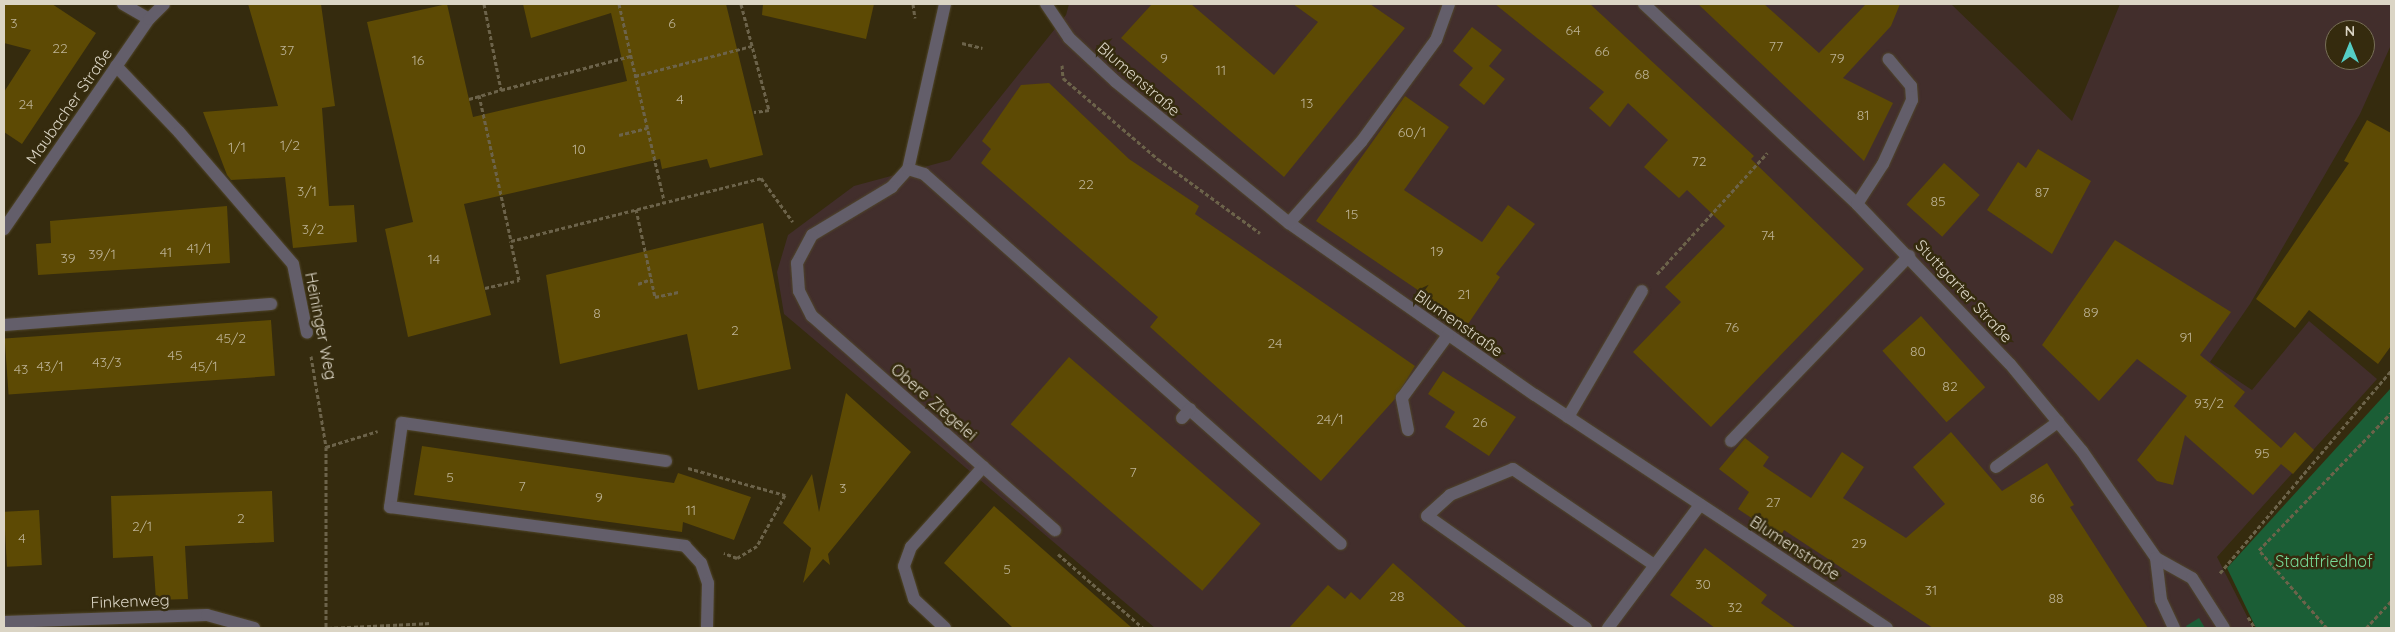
<!DOCTYPE html>
<html>
<head>
<meta charset="utf-8">
<style>
	body { margin:0 }
	#map { position:relative; width:2395px; height:632px; overflow:hidden; background:#352b0e; font-family:Quicksand,sans-serif }
	div>[style] { position:absolute }
	[style*='--x'] { left:calc(var(--x)*1px); top:calc(var(--y)*1px); width:calc(var(--w)*1px); rotate:calc(var(--a)*1deg) }
	.commercial>* { inset:0; background:#422e2c }
	.green>* { inset:0; background:#1b5e36 }
	.building>* { inset:0; background:#5d4a04; transform-origin:0 0 }
	.path>* { height:3px; margin-top:-1.5px; transform-origin:0; background:repeating-linear-gradient(90deg,#6c634a 0 4px,transparent 0 6.5px) }
	.roads { filter:drop-shadow(0 0 1px #50462b) drop-shadow(0 0 1px #50462b) }
	.minor>* { height:12px; margin:-6px; padding:0 6px; transform-origin:6px; border-radius:6px; background:#635e6a }
	span { translate:-50% -50%; white-space:nowrap; text-align:center; line-height:1.15; -webkit-text-stroke:5px #352b0e; paint-order:stroke }
	.number-label { font-size:14px; color:#bcb295 }
	.number-label span { -webkit-text-stroke-width:0 }
	.street-label { font-size:16px; color:#dbd5c5 }
	.park-label { font-size:16px; color:#79dd9a }
	.frame { position:absolute; inset:0; border:5px solid #dbd5c5; pointer-events:none }
	.north { position:absolute; left:2325px; top:20px; width:50px; height:50px; box-sizing:border-box; background:#352b0e; border:1px solid #776f57; border-radius:50%; rotate:0deg; font-size:14px; font-weight:700; line-height:20px; text-align:center; color:#dbd5c5 }
	.north::after { content:''; display:block; margin:auto; width:18px; height:22px; background:#55cec5; clip-path:polygon(50% 0,100% 100%,50% 72%,0 100%) }
</style>
</head>
<body>
<div id="map">
	<div class="commercial">
		<i style="clip-path:polygon(evenodd,1069px 4px,1951px 4px,2072px 121px,2120px 4px,2391px 4px,2391px 45px,2360px 114px,2250px 304px,2210px 362px,2252px 390px,2309px 321px,2377px 379px,2217px 557px,2253px 628px,1155px 628px,784px 314px,777px 272px,788px 235px,854px 186px,950px 160px,1066px 15px,1069px 4px,2335px 30px,2365px 30px,2365px 60px,2335px 60px,2335px 30px)"></i>
	</div>
	<div class="green">
		<i style="clip-path:polygon(2391px 388px,2391px 628px,2256px 628px,2227px 568px)"></i>
		<i style="clip-path:polygon(2199px 618px,2205px 628px,2187px 628px,2186px 626px)"></i>
	</div>
	<div class="building">
		<i style="clip-path:polygon(4px 4px,52px 4px,96px 33px,22px 144px,4px 132px,4px 92px,31px 50px,4px 43px)"></i>
		<i style="clip-path:polygon(248px 4px,321px 4px,335px 106px,322px 108px,329px 206px,354px 205px,357px 242px,293px 248px,285px 177px,231px 180px,227px 175px,203px 112px,278px 106px)"></i>
		<i style="clip-path:polygon(447px 4px,473px 117px,627px 81px,611px 13px,531px 38px,523px 4px,726px 4px,763px 155px,710px 168px,707px 159px,662px 169px,660px 159px,464px 204px,491px 315px,408px 337px,385px 229px,413px 222px,367px 22px)"></i>
		<i style="clip-path:polygon(763px 4px,874px 4px,866px 39px,762px 15px)"></i>
		<i style="clip-path:polygon(1152px 4px,1191px 4px,1274px 75px,1318px 22px,1293px 4px,1370px 4px,1405px 28px,1284px 177px,1121px 38px)"></i>
		<i style="clip-path:polygon(1495px 4px,1590px 4px,1754px 156px,1751px 159px,1864px 269px,1711px 427px,1633px 352px,1681px 302px,1665px 287px,1725px 226px,1687px 190px,1679px 198px,1644px 167px,1668px 140px,1628px 103px,1610px 127px,1589px 108px,1604px 92px)"></i>
		<i style="clip-path:polygon(1698px 4px,1764px 4px,1819px 53px,1866px 4px,1900px 4px,1891px 26px,1843px 78px,1893px 103px,1864px 161px)"></i>
		<i style="clip-path:polygon(1472px 27px,1502px 50px,1489px 66px,1505px 79px,1484px 105px,1459px 85px,1473px 68px,1453px 51px)"></i>
		<i style="clip-path:polygon(1049px 83px,1129px 159px,1199px 206px,1195px 214px,1415px 366px,1394px 400px,1321px 481px,1150px 327px,1158px 317px,981px 163px,991px 149px,982px 141px,1021px 85px)"></i>
		<i style="clip-path:polygon(1405px 96px,1449px 127px,1404px 190px,1482px 242px,1508px 205px,1535px 224px,1496px 274px,1500px 277px,1468px 324px,1316px 221px)"></i>
		<i style="clip-path:polygon(2367px 120px,2391px 133px,2391px 346px,2378px 364px,2309px 310px,2295px 328px,2256px 299px,2349px 163px,2344px 161px)"></i>
		<i style="clip-path:polygon(2038px 149px,2091px 181px,2052px 254px,1987px 210px,2018px 162px,2026px 168px)"></i>
		<i style="left:1944px;top:163px;width:48px;height:56px;rotate:42deg"></i>
		<i style="clip-path:polygon(227px 206px,230px 263px,38px 275px,36px 244px,51px 243px,50px 221px)"></i>
		<i style="clip-path:polygon(763px 223px,791px 369px,698px 390px,687px 334px,560px 364px,546px 275px)"></i>
		<i style="clip-path:polygon(2115px 240px,2231px 312px,2200px 355px,2245px 392px,2234px 406px,2281px 448px,2295px 432px,2314px 450px,2293px 474px,2281px 464px,2253px 495px,2185px 435px,2173px 485px,2157px 481px,2137px 460px,2187px 396px,2137px 359px,2099px 401px,2042px 345px)"></i>
		<i style="left:1921px;top:316px;width:96px;height:52px;rotate:48deg"></i>
		<i style="left:271px;top:320px;width:56px;height:267px;rotate:86deg"></i>
		<i style="left:1069px;top:357px;width:254px;height:89px;rotate:41deg"></i>
		<i style="clip-path:polygon(1443px 371px,1516px 417px,1489px 456px,1445px 427px,1455px 412px,1428px 394px)"></i>
		<i style="clip-path:polygon(846px 393px,911px 452px,828px 554px,830px 565px,823px 559px,803px 583px,811px 548px,783px 523px,812px 474px,819px 512px)"></i>
		<i style="clip-path:polygon(1951px 432px,2002px 491px,2047px 463px,2074px 505px,2070px 507px,2148px 628px,1933px 628px,1784px 530px,1780px 537px,1738px 509px,1749px 492px,1719px 469px,1745px 438px,1769px 457px,1763px 466px,1811px 498px,1842px 452px,1864px 467px,1843px 498px,1906px 538px,1945px 504px,1913px 467px)"></i>
		<i style="clip-path:polygon(422px 446px,674px 483px,678px 473px,751px 497px,734px 540px,683px 522px,682px 532px,414px 495px)"></i>
		<i style="clip-path:polygon(272px 491px,274px 542px,185px 546px,188px 599px,156px 600px,153px 556px,113px 558px,111px 496px)"></i>
		<i style="clip-path:polygon(994px 506px,1132px 628px,1013px 628px,944px 563px)"></i>
		<i style="left:39px;top:510px;width:55px;height:35px;rotate:87deg"></i>
		<i style="clip-path:polygon(1705px 548px,1767px 595px,1761px 603px,1796px 628px,1715px 628px,1670px 595px)"></i>
		<i style="clip-path:polygon(1393px 563px,1467px 628px,1289px 628px,1328px 585px,1345px 599px,1351px 592px,1360px 600px)"></i>
	</div>
	<div class="path">
		<i style="--x:484;--y:4;--w:88;--a:78.8"></i>
		<i style="--x:501;--y:90;--w:134;--a:-14.7"></i>
		<i style="--x:619;--y:4;--w:202;--a:77.1"></i>
		<i style="--x:741;--y:4;--w:110;--a:75.2"></i>
		<i style="--x:769;--y:110;--w:15;--a:172"></i>
		<i style="--x:913;--y:4;--w:14;--a:82"></i>
		<i style="--x:962;--y:43;--w:21;--a:14"></i>
		<i style="--x:1062;--y:65;--w:13;--a:86"></i>
		<i style="--x:1063;--y:78;--w:125;--a:40.5"></i>
		<i style="--x:1158;--y:159;--w:126;--a:36"></i>
		<i style="--x:635;--y:76;--w:121;--a:-14.4"></i>
		<i style="--x:479;--y:95;--w:149;--a:77.6"></i>
		<i style="--x:511;--y:241;--w:258;--a:-14.1"></i>
		<i style="--x:761;--y:178;--w:54;--a:54"></i>
		<i style="--x:469;--y:99;--w:33;--a:-16"></i>
		<i style="--x:619;--y:135;--w:29;--a:-14"></i>
		<i style="--x:636;--y:209;--w:90;--a:77.8"></i>
		<i style="--x:655;--y:297;--w:25;--a:-12"></i>
		<i style="--x:1657;--y:274;--w:164;--a:-47.7"></i>
		<i style="--x:638;--y:284;--w:14;--a:-21"></i>
		<i style="--x:485;--y:288;--w:35;--a:-13"></i>
		<i style="--x:519;--y:280;--w:40;--a:-102"></i>
		<i style="--x:311;--y:356;--w:92;--a:80.6"></i>
		<i style="--x:326;--y:447;--w:181;--a:90"></i>
		<i style="--x:326;--y:447;--w:54;--a:-17.1"></i>
		<i style="--x:688;--y:468;--w:101;--a:15.6"></i>
		<i style="--x:785;--y:495;--w:58;--a:118.8"></i>
		<i style="--x:757;--y:546;--w:23;--a:149"></i>
		<i style="--x:737;--y:558;--w:14;--a:-159"></i>
		<i style="--x:1058;--y:554;--w:113;--a:41"></i>
		<i style="--x:2220;--y:573;--w:265;--a:-49.8"></i>
		<i style="--x:2248;--y:617;--w:13;--a:58"></i>
		<i style="--x:328;--y:628;--w:104;--a:-2.8"></i>
		<i style="--x:2327;--y:628;--w:103;--a:-131.1"></i>
		<i style="--x:2259;--y:550;--w:190;--a:-46.1"></i>
		<i style="--x:2366;--y:628;--w:37;--a:-47"></i>
	</div>
	<div class="roads">
		<div class="minor">
			<i style="--x:123;--y:4;--w:30;--a:30"></i>
			<i style="--x:945;--y:4;--w:169;--a:102.6"></i>
			<i style="--x:908;--y:169;--w:24;--a:132"></i>
			<i style="--x:892;--y:187;--w:93;--a:149"></i>
			<i style="--x:812;--y:235;--w:32;--a:118"></i>
			<i style="--x:797;--y:263;--w:28;--a:86"></i>
			<i style="--x:799;--y:291;--w:28;--a:63"></i>
			<i style="--x:812;--y:316;--w:324;--a:41.4"></i>
			<i style="--x:1046;--y:4;--w:41;--a:55.9"></i>
			<i style="--x:1069;--y:38;--w:64;--a:43.1"></i>
			<i style="--x:1116;--y:82;--w:223;--a:39.2"></i>
			<i style="--x:1289;--y:223;--w:300;--a:35"></i>
			<i style="--x:1535;--y:395;--w:422;--a:33.5"></i>
			<i style="--x:1644;--y:4;--w:292;--a:43.2"></i>
			<i style="--x:1857;--y:204;--w:221;--a:46.3"></i>
			<i style="--x:2010;--y:364;--w:113;--a:50.4"></i>
			<i style="--x:2082;--y:451;--w:130;--a:55.3"></i>
			<i style="--x:2156;--y:558;--w:41;--a:29.1"></i>
			<i style="--x:2192;--y:578;--w:59;--a:57.4"></i>
			<i style="--x:116;--y:66;--w:91;--a:46.3"></i>
			<i style="--x:179;--y:132;--w:174;--a:49.2"></i>
			<i style="--x:293;--y:264;--w:70;--a:78.5"></i>
			<i style="--x:908;--y:169;--w:17;--a:17"></i>
			<i style="--x:924;--y:174;--w:557;--a:41.58"></i>
			<i style="--x:1857;--y:204;--w:48;--a:-57"></i>
			<i style="--x:1883;--y:164;--w:70;--a:-65.6"></i>
			<i style="--x:1912;--y:100;--w:14;--a:-94"></i>
			<i style="--x:1911;--y:86;--w:35;--a:-130"></i>
			<i style="--x:1289;--y:223;--w:108;--a:-48.4"></i>
			<i style="--x:1361;--y:142;--w:127;--a:-53.7"></i>
			<i style="--x:1436;--y:40;--w:38;--a:-70"></i>
			<i style="--x:4;--y:229;--w:255;--a:-55.4"></i>
			<i style="--x:149;--y:19;--w:21;--a:-45"></i>
			<i style="--x:4;--y:325;--w:268;--a:-4.5"></i>
			<i style="--x:1568;--y:417;--w:146;--a:-59.6"></i>
			<i style="--x:1182;--y:418;--w:12;--a:-48"></i>
			<i style="--x:1408;--y:430;--w:33;--a:-101"></i>
			<i style="--x:1402;--y:398;--w:78;--a:-53.9"></i>
			<i style="--x:1731;--y:441;--w:257;--a:-46.1"></i>
			<i style="--x:666;--y:461;--w:267;--a:-171.8"></i>
			<i style="--x:402;--y:423;--w:85;--a:98.1"></i>
			<i style="--x:390;--y:507;--w:298;--a:7.5"></i>
			<i style="--x:685;--y:546;--w:23;--a:47"></i>
			<i style="--x:701;--y:563;--w:21;--a:71"></i>
			<i style="--x:708;--y:583;--w:45;--a:91.3"></i>
			<i style="--x:1996;--y:467;--w:77;--a:-36"></i>
			<i style="--x:2156;--y:558;--w:42;--a:83.2"></i>
			<i style="--x:2161;--y:600;--w:31;--a:65"></i>
			<i style="--x:4;--y:622;--w:203;--a:-2"></i>
			<i style="--x:207;--y:615;--w:49;--a:15.5"></i>
			<i style="--x:945;--y:628;--w:42;--a:-136.9"></i>
			<i style="--x:914;--y:599;--w:34;--a:-107"></i>
			<i style="--x:904;--y:566;--w:20;--a:-70"></i>
			<i style="--x:911;--y:547;--w:108;--a:-48"></i>
			<i style="--x:1586;--y:628;--w:194;--a:-144.8"></i>
			<i style="--x:1427;--y:516;--w:31;--a:-42"></i>
			<i style="--x:1450;--y:495;--w:68;--a:-22.4"></i>
			<i style="--x:1513;--y:469;--w:171;--a:34.2"></i>
			<i style="--x:1608;--y:628;--w:154;--a:-53.2"></i>
		</div>
	</div>
	<div class="number-label">
		<span style="left:14px;top:23px">3</span>
		<span style="left:672px;top:23px">6</span>
		<span style="left:1573px;top:30px">64</span>
		<span style="left:1776px;top:46px">77</span>
		<span style="left:60px;top:48px">22</span>
		<span style="left:287px;top:50px">37</span>
		<span style="left:1602px;top:51px">66</span>
		<span style="left:1164px;top:58px">9</span>
		<span style="left:1837px;top:58px">79</span>
		<span style="left:418px;top:60px">16</span>
		<span style="left:1221px;top:70px">11</span>
		<span style="left:1642px;top:74px">68</span>
		<span style="left:680px;top:99px">4</span>
		<span style="left:1307px;top:103px">13</span>
		<span style="left:26px;top:104px">24</span>
		<span style="left:1863px;top:115px">81</span>
		<span style="left:1412px;top:132px">60/1</span>
		<span style="left:290px;top:145px">1/2</span>
		<span style="left:237px;top:147px">1/1</span>
		<span style="left:579px;top:149px">10</span>
		<span style="left:1699px;top:161px">72</span>
		<span style="left:1086px;top:184px">22</span>
		<span style="left:307px;top:191px">3/1</span>
		<span style="left:2042px;top:192px">87</span>
		<span style="left:1938px;top:201px">85</span>
		<span style="left:1352px;top:214px">15</span>
		<span style="left:313px;top:229px">3/2</span>
		<span style="left:1768px;top:235px">74</span>
		<span style="left:199px;top:248px">41/1</span>
		<span style="left:1437px;top:251px">19</span>
		<span style="left:166px;top:252px">41</span>
		<span style="left:102px;top:254px">39/1</span>
		<span style="left:68px;top:258px">39</span>
		<span style="left:434px;top:259px">14</span>
		<span style="left:1464px;top:294px">21</span>
		<span style="left:2091px;top:312px">89</span>
		<span style="left:597px;top:313px">8</span>
		<span style="left:1732px;top:327px">76</span>
		<span style="left:735px;top:330px">2</span>
		<span style="left:2186px;top:337px">91</span>
		<span style="left:231px;top:338px">45/2</span>
		<span style="left:1275px;top:343px">24</span>
		<span style="left:1918px;top:351px">80</span>
		<span style="left:175px;top:355px">45</span>
		<span style="left:107px;top:362px">43/3</span>
		<span style="left:50px;top:366px">43/1</span>
		<span style="left:204px;top:366px">45/1</span>
		<span style="left:21px;top:369px">43</span>
		<span style="left:1950px;top:386px">82</span>
		<span style="left:2209px;top:403px">93/2</span>
		<span style="left:1330px;top:419px">24/1</span>
		<span style="left:1480px;top:422px">26</span>
		<span style="left:2262px;top:453px">95</span>
		<span style="left:1133px;top:472px">7</span>
		<span style="left:450px;top:477px">5</span>
		<span style="left:522px;top:486px">7</span>
		<span style="left:843px;top:488px">3</span>
		<span style="left:599px;top:497px">9</span>
		<span style="left:2037px;top:498px">86</span>
		<span style="left:1773px;top:502px">27</span>
		<span style="left:691px;top:510px">11</span>
		<span style="left:241px;top:518px">2</span>
		<span style="left:142px;top:526px">2/1</span>
		<span style="left:22px;top:538px">4</span>
		<span style="left:1859px;top:543px">29</span>
		<span style="left:1007px;top:569px">5</span>
		<span style="left:1703px;top:584px">30</span>
		<span style="left:1931px;top:590px">31</span>
		<span style="left:1397px;top:596px">28</span>
		<span style="left:2056px;top:598px">88</span>
		<span style="left:1735px;top:607px">32</span>
	</div>
	<div class="street-label">
		<span style="left:1139px;top:79px;rotate:41deg">Blumenstraße</span>
		<span style="left:69px;top:106px;rotate:-55deg">Maubacher Straße</span>
		<span style="left:1964px;top:291px;rotate:47deg">Stuttgarter Straße</span>
		<span style="left:1459px;top:323px;rotate:35deg">Blumenstraße</span>
		<span style="left:321px;top:326px;rotate:79deg">Heininger Weg</span>
		<span style="left:934px;top:402px;rotate:41deg">Obere Ziegelei</span>
		<span style="left:1795px;top:548px;rotate:33deg">Blumenstraße</span>
		<span style="left:130px;top:601px;rotate:-2deg">Finkenweg</span>
	</div>
	<div class="park-label">
		<span style="left:2324px;top:561px">Stadtfriedhof</span>
	</div>
	<div class="frame"></div>
	<div class="north">N</div>
</div>
</body>
</html>
